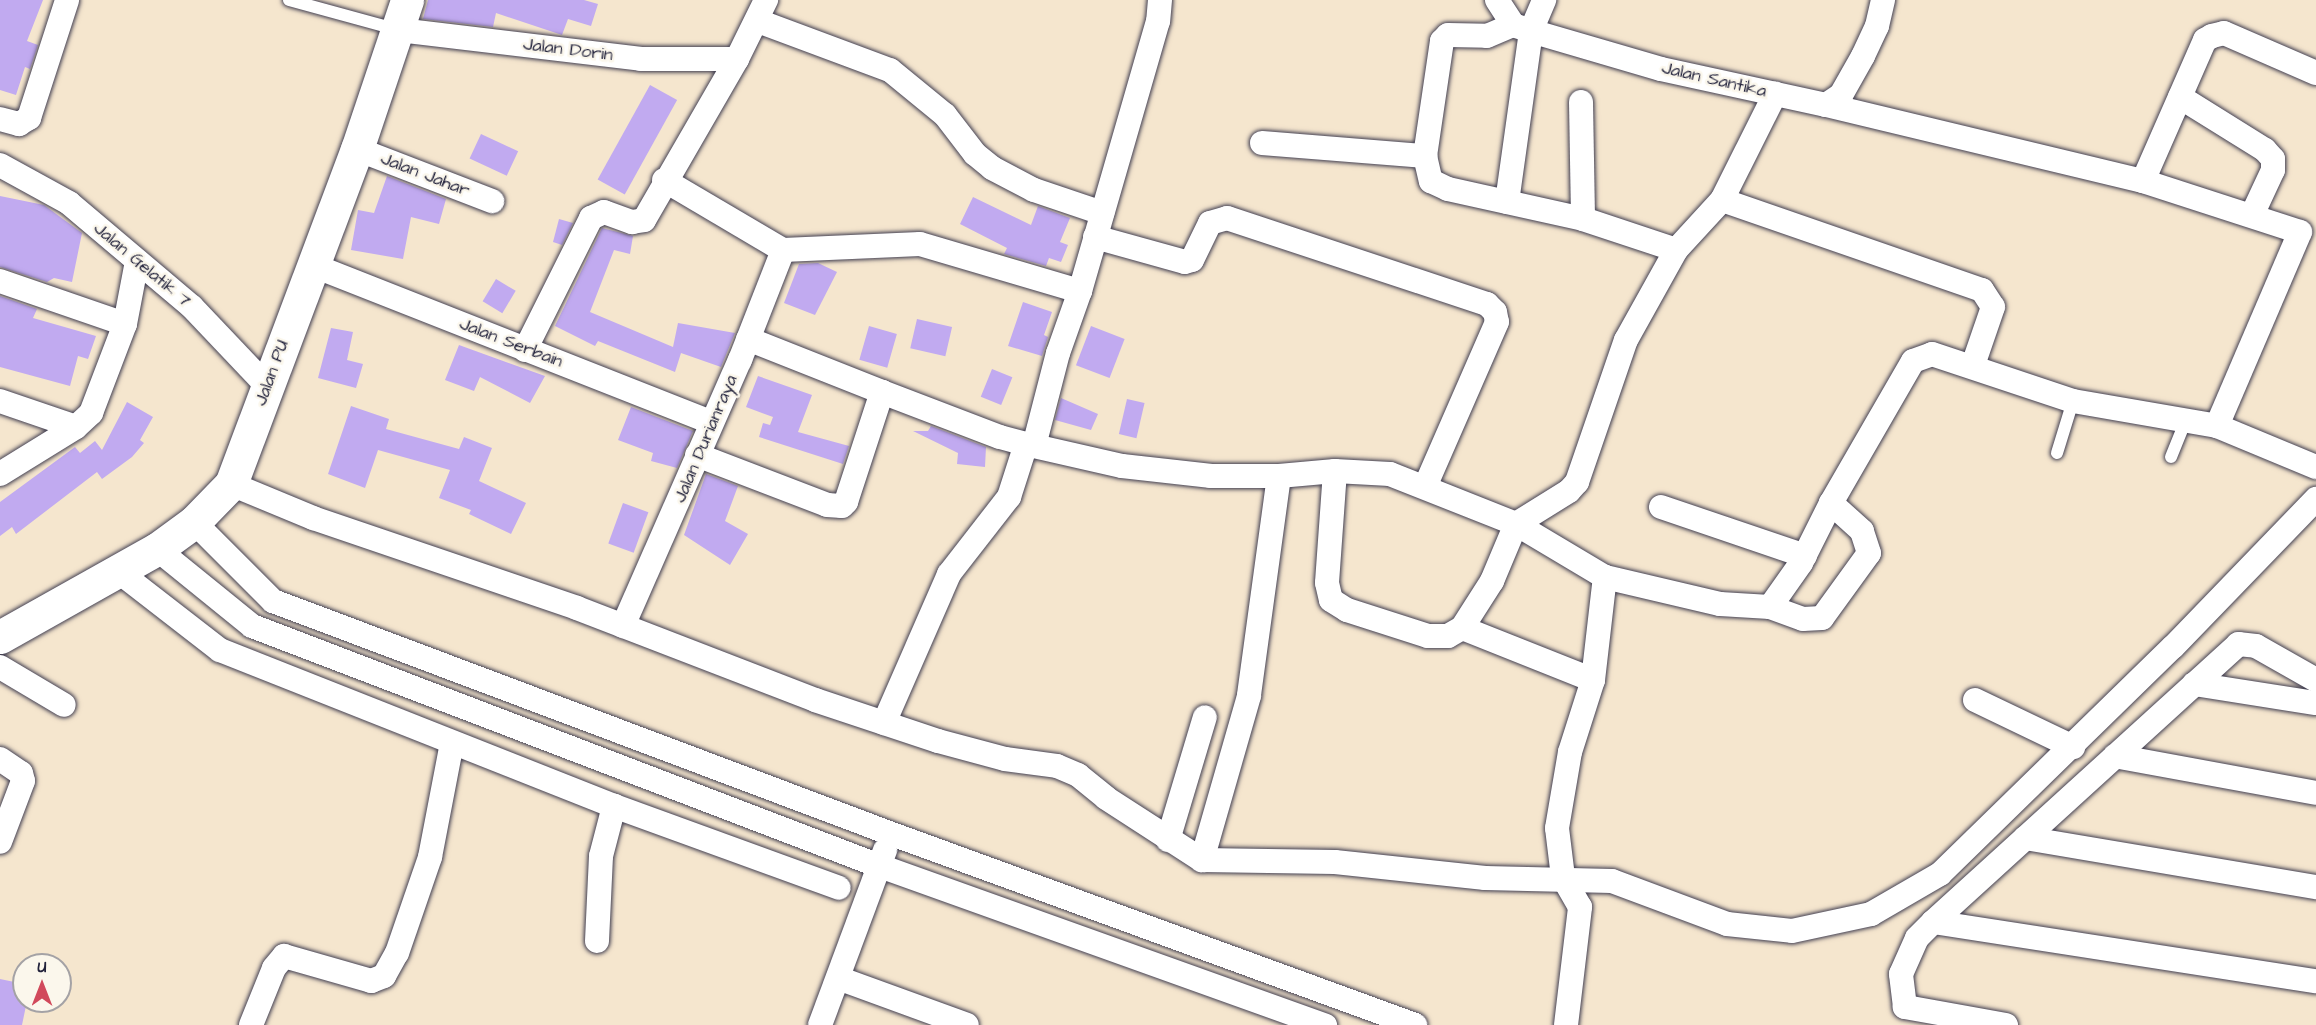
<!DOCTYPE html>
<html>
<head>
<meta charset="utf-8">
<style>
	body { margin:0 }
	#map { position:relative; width:2316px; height:1025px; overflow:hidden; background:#f5e6ce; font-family:"Architects Daughter",sans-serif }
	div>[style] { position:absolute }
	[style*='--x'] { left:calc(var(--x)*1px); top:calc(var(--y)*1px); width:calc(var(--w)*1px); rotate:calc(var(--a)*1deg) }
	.building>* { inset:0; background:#c1aaf0; transform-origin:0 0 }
	.roads { filter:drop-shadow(0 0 2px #423f51) drop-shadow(0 0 2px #423f51) }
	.lane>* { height:12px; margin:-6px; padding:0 6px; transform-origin:6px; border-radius:6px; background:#fff }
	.street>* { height:24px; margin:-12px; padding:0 12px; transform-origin:12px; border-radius:12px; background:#fff }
	.secondary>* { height:33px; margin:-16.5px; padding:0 16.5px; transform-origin:16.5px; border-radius:16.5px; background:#fff }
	span { translate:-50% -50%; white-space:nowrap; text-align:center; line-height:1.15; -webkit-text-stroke:5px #fbf7ec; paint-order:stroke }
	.street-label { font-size:18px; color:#22223b }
	.north { position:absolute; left:12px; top:953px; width:60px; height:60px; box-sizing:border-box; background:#fbf7ec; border:2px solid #a4a2a5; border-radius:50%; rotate:0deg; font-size:16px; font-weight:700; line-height:24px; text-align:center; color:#22223b }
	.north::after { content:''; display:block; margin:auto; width:21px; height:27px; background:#d1495b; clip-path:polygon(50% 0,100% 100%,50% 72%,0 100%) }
</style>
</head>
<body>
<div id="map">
	<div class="building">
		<i style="clip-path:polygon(0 0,43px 0,27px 41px,38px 45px,30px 69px,25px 67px,16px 95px,0 90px)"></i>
		<i style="clip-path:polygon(428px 0,584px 0,598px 4px,591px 26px,568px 19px,562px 35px,496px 13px,493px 27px,423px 19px)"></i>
		<i style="left:650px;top:85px;width:31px;height:108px;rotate:29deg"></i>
		<i style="left:481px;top:134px;width:41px;height:27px;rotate:25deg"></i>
		<i style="clip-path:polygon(387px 176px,446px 199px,439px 224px,411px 217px,403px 259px,351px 250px,358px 210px,374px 213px)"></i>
		<i style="clip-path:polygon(0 196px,44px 205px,82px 233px,72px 282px,54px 278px,47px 282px,0 267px)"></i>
		<i style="clip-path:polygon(973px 197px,1031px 225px,1038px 206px,1070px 218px,1060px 242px,1068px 245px,1061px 262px,1049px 258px,1046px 266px,1004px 254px,1007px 248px,960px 224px)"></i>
		<i style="clip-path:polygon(559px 219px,573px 223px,562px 245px,553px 242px)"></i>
		<i style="clip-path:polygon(602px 228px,633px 236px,630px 254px,614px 250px,590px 312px,673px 347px,678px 323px,735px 333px,721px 367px,681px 353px,675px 372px,598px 341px,595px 346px,555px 326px)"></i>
		<i style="clip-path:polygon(818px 263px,837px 272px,815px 315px,784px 303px,799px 264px)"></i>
		<i style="left:496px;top:279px;width:23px;height:26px;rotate:31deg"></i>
		<i style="clip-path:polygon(0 296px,37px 309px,33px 318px,96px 336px,88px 359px,78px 356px,70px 386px,0 367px)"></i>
		<i style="clip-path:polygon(1023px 302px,1052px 312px,1044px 335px,1048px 337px,1042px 356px,1008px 346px)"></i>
		<i style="left:917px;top:319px;width:36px;height:30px;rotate:13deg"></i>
		<i style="left:869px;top:326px;width:29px;height:35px;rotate:16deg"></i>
		<i style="left:1091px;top:326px;width:36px;height:42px;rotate:21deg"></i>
		<i style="clip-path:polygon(331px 328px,353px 332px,347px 360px,363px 364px,356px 388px,318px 378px)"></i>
		<i style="clip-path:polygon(459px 345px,545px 376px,530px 403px,480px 377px,474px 391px,445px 380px)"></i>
		<i style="left:992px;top:369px;width:22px;height:30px;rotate:22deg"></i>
		<i style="clip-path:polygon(758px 376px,812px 395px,798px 432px,849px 446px,843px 464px,759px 437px,763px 423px,770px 425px,773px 417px,746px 407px)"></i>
		<i style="clip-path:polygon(1061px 398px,1098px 414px,1091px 430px,1055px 420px)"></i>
		<i style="left:1127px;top:399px;width:18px;height:36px;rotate:13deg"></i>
		<i style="clip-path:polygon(127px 402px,153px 417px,140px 440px,144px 443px,132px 457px,102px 479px,97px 472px,16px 534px,12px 527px,0 536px,0 502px,75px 447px,80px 453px,95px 441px,102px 450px)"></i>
		<i style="clip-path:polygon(351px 406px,389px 419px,386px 429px,459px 449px,464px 437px,492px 448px,479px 481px,526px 503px,511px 534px,469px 514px,471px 510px,439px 498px,450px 470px,378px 450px,365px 488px,328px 474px)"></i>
		<i style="clip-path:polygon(631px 407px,693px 431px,677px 468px,651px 461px,653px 453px,618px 440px)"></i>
		<i style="clip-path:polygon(931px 426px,986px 447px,985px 467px,957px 464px,958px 453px,913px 431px,928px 431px)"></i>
		<i style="clip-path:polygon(706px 474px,738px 486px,725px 521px,748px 534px,730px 565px,684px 535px)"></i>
		<i style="left:623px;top:503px;width:27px;height:43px;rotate:20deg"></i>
		<i style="clip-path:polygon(0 979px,24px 984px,24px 1001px,27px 1001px,22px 1025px,0 1025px)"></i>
	</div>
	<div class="roads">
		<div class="lane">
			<i style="--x:289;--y:0;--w:110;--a:15.3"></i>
			<i style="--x:2057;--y:453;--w:54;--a:-72.9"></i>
			<i style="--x:2171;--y:457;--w:37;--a:-68"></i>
		</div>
		<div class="street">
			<i style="--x:1160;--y:0;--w:21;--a:95"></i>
			<i style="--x:1158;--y:21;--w:281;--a:106.1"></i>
			<i style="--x:1080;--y:291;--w:66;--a:109.5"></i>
			<i style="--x:1058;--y:353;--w:96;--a:104.5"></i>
			<i style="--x:1034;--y:446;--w:90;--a:12.8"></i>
			<i style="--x:1122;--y:466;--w:90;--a:6.4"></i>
			<i style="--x:1211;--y:476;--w:68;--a:0"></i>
			<i style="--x:1279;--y:476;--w:222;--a:97.8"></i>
			<i style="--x:1249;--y:696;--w:171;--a:106"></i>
			<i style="--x:1497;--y:0;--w:30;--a:57"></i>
			<i style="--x:1513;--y:25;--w:19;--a:18"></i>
			<i style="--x:1531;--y:31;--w:135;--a:16.3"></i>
			<i style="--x:1661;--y:69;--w:169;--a:12.3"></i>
			<i style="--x:1826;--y:105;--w:18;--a:-34"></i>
			<i style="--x:1841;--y:95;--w:45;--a:-60.6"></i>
			<i style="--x:1863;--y:56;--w:33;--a:-65"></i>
			<i style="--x:1877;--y:26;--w:27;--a:-77"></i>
			<i style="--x:758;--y:21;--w:141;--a:20.4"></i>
			<i style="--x:890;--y:70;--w:71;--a:39.3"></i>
			<i style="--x:945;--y:115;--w:49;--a:52.4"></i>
			<i style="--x:975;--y:154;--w:22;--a:39"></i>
			<i style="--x:992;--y:168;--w:47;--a:27.6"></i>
			<i style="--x:1034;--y:190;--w:72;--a:18.7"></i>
			<i style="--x:399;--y:30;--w:244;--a:6.8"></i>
			<i style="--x:641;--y:59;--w:96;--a:0"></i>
			<i style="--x:2180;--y:97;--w:100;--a:31.9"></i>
			<i style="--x:2265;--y:150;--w:12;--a:48"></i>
			<i style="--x:2273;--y:159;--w:11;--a:90"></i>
			<i style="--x:2273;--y:170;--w:50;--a:115"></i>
			<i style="--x:1581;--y:102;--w:117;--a:89"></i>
			<i style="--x:1826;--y:105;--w:326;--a:13.5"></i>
			<i style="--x:2143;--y:181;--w:165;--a:18"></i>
			<i style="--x:2300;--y:232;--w:211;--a:113.2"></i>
			<i style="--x:0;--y:119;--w:20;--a:15"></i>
			<i style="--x:19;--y:124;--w:12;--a:-31"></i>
			<i style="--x:29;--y:118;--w:124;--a:-72.1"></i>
			<i style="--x:1262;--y:143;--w:164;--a:4.6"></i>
			<i style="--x:1425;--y:156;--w:26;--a:77"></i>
			<i style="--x:1431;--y:181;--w:19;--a:25"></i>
			<i style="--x:1448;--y:189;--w:138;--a:12.5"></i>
			<i style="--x:1583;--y:219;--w:98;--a:18.4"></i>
			<i style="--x:357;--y:149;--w:145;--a:21.1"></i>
			<i style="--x:1425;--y:156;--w:116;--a:-81.6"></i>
			<i style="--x:1442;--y:41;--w:8;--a:-45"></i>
			<i style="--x:1448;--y:35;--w:39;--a:1"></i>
			<i style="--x:1487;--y:36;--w:28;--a:-23"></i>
			<i style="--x:0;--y:165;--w:79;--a:28.8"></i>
			<i style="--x:69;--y:203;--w:161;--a:40.2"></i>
			<i style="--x:192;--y:307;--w:109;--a:46.5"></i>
			<i style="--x:664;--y:180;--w:138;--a:30.5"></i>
			<i style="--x:783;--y:250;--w:137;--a:-2.5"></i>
			<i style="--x:920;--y:244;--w:167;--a:16.4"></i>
			<i style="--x:2143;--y:181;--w:154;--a:-66.3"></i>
			<i style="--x:2205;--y:40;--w:8;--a:-30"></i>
			<i style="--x:2212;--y:36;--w:12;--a:-14"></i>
			<i style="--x:2224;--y:33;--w:100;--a:23.5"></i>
			<i style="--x:1722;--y:200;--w:275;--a:19.1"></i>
			<i style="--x:1982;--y:290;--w:20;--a:57"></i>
			<i style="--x:1993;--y:307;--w:61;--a:109"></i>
			<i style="--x:1507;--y:202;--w:173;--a:-82"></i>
			<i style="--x:1531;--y:31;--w:34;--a:-67"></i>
			<i style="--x:1095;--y:237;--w:93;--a:15.5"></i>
			<i style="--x:1185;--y:262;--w:7;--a:-16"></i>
			<i style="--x:1192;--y:260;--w:41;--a:-64.1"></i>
			<i style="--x:1210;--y:223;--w:18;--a:-16"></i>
			<i style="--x:1227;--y:218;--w:274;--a:18.3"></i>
			<i style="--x:1487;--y:304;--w:11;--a:45"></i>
			<i style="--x:1495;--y:312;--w:10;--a:79"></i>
			<i style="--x:1497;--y:322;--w:180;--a:113.6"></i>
			<i style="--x:312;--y:265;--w:428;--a:21.5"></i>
			<i style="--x:0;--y:281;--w:132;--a:19"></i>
			<i style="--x:525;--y:350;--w:148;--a:-63.4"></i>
			<i style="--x:591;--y:218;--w:14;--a:-25"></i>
			<i style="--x:604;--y:212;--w:30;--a:20"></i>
			<i style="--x:632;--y:222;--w:12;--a:-9"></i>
			<i style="--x:644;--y:220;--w:186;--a:-60"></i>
			<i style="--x:737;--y:59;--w:66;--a:-63.8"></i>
			<i style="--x:882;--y:392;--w:126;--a:20.9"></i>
			<i style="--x:1000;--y:437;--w:35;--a:15"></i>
			<i style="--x:0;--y:401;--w:80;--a:18.9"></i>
			<i style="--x:697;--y:455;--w:139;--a:21"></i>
			<i style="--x:827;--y:505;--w:15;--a:4"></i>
			<i style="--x:842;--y:506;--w:6;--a:-45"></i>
			<i style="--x:846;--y:502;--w:116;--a:-71.9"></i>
			<i style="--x:882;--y:392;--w:144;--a:-158.4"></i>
			<i style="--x:1335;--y:471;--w:112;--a:94.1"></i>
			<i style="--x:1327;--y:583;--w:17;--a:77"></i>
			<i style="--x:1331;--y:600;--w:19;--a:32"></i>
			<i style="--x:1347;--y:610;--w:85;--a:17.8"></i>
			<i style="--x:1428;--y:636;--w:20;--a:0"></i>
			<i style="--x:1448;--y:636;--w:16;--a:-30"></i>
			<i style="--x:0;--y:474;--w:89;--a:-31.7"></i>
			<i style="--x:76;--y:427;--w:21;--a:-43"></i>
			<i style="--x:91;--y:413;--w:95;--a:-69.1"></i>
			<i style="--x:125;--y:324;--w:64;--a:-79.2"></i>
			<i style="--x:1279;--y:476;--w:56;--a:-5.1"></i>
			<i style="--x:1335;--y:471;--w:55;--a:3.1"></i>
			<i style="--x:1390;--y:474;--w:136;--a:21.6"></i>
			<i style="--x:1516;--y:524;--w:62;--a:-31.9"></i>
			<i style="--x:1569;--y:491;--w:12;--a:-48"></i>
			<i style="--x:1577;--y:482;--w:150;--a:-71"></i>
			<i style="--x:1626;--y:340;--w:103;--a:-60.9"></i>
			<i style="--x:1676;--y:250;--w:68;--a:-47.4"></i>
			<i style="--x:1722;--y:200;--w:119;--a:-63.4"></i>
			<i style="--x:231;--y:484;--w:89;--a:22.5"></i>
			<i style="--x:313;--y:518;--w:279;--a:18.8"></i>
			<i style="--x:577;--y:608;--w:255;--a:21.1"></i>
			<i style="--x:815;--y:700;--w:130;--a:18.4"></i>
			<i style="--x:938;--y:741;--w:69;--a:15"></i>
			<i style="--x:1005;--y:759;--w:52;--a:7.7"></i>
			<i style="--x:1057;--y:766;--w:23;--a:23"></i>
			<i style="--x:1078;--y:775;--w:36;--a:39"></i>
			<i style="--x:1106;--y:798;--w:114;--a:32.9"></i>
			<i style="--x:1202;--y:860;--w:133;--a:0.9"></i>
			<i style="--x:1335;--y:862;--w:151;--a:6.1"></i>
			<i style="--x:1485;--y:878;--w:127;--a:1.4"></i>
			<i style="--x:1612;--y:881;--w:123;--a:20.5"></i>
			<i style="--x:1727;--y:924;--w:65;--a:6.1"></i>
			<i style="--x:1792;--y:931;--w:81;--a:-12.1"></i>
			<i style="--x:1871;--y:914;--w:80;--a:-30.1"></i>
			<i style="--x:1940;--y:874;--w:325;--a:-44.3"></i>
			<i style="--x:2173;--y:647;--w:206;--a:-46"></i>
			<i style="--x:1661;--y:507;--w:152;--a:18.8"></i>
			<i style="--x:194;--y:522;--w:112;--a:45"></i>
			<i style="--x:273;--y:601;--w:661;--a:20.63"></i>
			<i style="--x:892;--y:834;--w:557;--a:20.06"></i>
			<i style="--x:157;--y:549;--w:122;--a:39"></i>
			<i style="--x:252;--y:626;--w:669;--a:20.93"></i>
			<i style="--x:877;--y:865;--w:476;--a:19.7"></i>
			<i style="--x:118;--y:571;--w:129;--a:37.8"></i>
			<i style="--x:220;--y:650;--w:424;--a:21.6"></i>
			<i style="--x:614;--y:806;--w:239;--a:20"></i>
			<i style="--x:1770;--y:607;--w:35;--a:20"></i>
			<i style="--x:1803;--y:619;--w:19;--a:-3"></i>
			<i style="--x:1822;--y:618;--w:80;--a:-54.1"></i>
			<i style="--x:1869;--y:553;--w:23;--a:-108"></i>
			<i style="--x:1862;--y:531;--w:42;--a:-137.9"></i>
			<i style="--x:623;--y:626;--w:291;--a:-66.3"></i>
			<i style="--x:740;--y:360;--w:118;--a:-68.6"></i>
			<i style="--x:0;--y:667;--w:74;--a:30.7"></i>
			<i style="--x:1593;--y:680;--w:141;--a:-158.3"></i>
			<i style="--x:1462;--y:628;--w:56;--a:-57.4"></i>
			<i style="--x:1492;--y:581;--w:62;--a:-67.2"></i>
			<i style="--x:1516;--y:524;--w:104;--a:30.8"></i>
			<i style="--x:1605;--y:577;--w:118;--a:13.2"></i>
			<i style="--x:1720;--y:604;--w:50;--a:3.4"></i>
			<i style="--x:1770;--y:607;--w:54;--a:-54.8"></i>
			<i style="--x:1801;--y:563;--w:67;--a:-63.4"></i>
			<i style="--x:1831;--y:503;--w:164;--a:-60"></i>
			<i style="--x:1913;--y:361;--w:20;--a:-20"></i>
			<i style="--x:1932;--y:354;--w:149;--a:18.4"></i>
			<i style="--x:2073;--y:401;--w:146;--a:9.8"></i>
			<i style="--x:2217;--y:426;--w:107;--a:22.5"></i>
			<i style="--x:2194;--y:684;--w:123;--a:8.9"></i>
			<i style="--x:1975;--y:700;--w:109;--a:25.6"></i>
			<i style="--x:884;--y:723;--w:163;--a:-66.4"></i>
			<i style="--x:949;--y:574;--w:98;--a:-52.1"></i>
			<i style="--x:1009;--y:497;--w:56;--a:-72.2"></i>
			<i style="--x:2115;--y:756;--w:204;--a:10.4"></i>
			<i style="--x:0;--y:759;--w:25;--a:34"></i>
			<i style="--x:21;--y:773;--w:8;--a:76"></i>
			<i style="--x:23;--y:781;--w:65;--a:110.7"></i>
			<i style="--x:2025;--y:838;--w:295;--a:9.6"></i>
			<i style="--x:1168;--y:840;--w:128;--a:-73.3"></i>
			<i style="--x:1933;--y:922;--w:413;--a:-42.3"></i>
			<i style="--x:2238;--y:644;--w:18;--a:6"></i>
			<i style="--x:2256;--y:646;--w:69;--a:29.5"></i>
			<i style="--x:597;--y:941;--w:85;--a:-87.3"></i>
			<i style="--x:601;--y:856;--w:52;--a:-75.4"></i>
			<i style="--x:838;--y:978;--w:137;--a:20"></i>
			<i style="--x:251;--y:1025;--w:61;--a:-68"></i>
			<i style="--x:274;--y:968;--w:16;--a:-50"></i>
			<i style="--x:284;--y:956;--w:91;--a:16"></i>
			<i style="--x:371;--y:981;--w:14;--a:-21"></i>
			<i style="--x:384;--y:976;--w:26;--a:-61"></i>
			<i style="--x:397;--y:953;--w:102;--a:-71"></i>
			<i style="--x:430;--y:857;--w:116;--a:-79.1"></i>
			<i style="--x:820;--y:1025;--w:187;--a:-69.6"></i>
			<i style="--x:1566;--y:1025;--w:119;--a:-83.2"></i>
			<i style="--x:1580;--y:907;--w:34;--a:-120"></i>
			<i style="--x:1563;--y:877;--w:49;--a:-97"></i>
			<i style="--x:1557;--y:828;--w:77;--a:-80.3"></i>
			<i style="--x:1570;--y:752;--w:76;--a:-72.3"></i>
			<i style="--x:1593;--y:680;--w:104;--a:-83.4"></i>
			<i style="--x:2006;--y:1025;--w:103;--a:-169.9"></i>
			<i style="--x:1905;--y:1007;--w:33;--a:-97"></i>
			<i style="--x:1901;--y:974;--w:39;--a:-66"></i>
			<i style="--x:1917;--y:938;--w:23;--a:-45"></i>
			<i style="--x:1933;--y:922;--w:388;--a:8.8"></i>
		</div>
		<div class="secondary">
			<i style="--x:0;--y:637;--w:180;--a:-29.3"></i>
			<i style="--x:157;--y:549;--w:46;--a:-36.1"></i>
			<i style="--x:194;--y:522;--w:53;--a:-45.8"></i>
			<i style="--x:231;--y:484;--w:358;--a:-69.4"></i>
			<i style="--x:357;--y:149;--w:157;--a:-71.4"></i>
		</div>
	</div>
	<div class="street-label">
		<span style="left:568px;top:50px;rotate:7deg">Jalan Dorin</span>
		<span style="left:1714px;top:80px;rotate:13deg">Jalan Santika</span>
		<span style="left:425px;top:175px;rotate:21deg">Jalan Jahar</span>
		<span style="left:142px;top:265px;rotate:40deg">Jalan Gelatik 7</span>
		<span style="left:511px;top:343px;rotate:21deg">Jalan Serbain</span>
		<span style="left:272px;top:373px;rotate:-70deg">Jalan PU</span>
		<span style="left:706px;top:439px;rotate:-67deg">Jalan Durianraya</span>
	</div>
	<div class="north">U</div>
</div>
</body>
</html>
